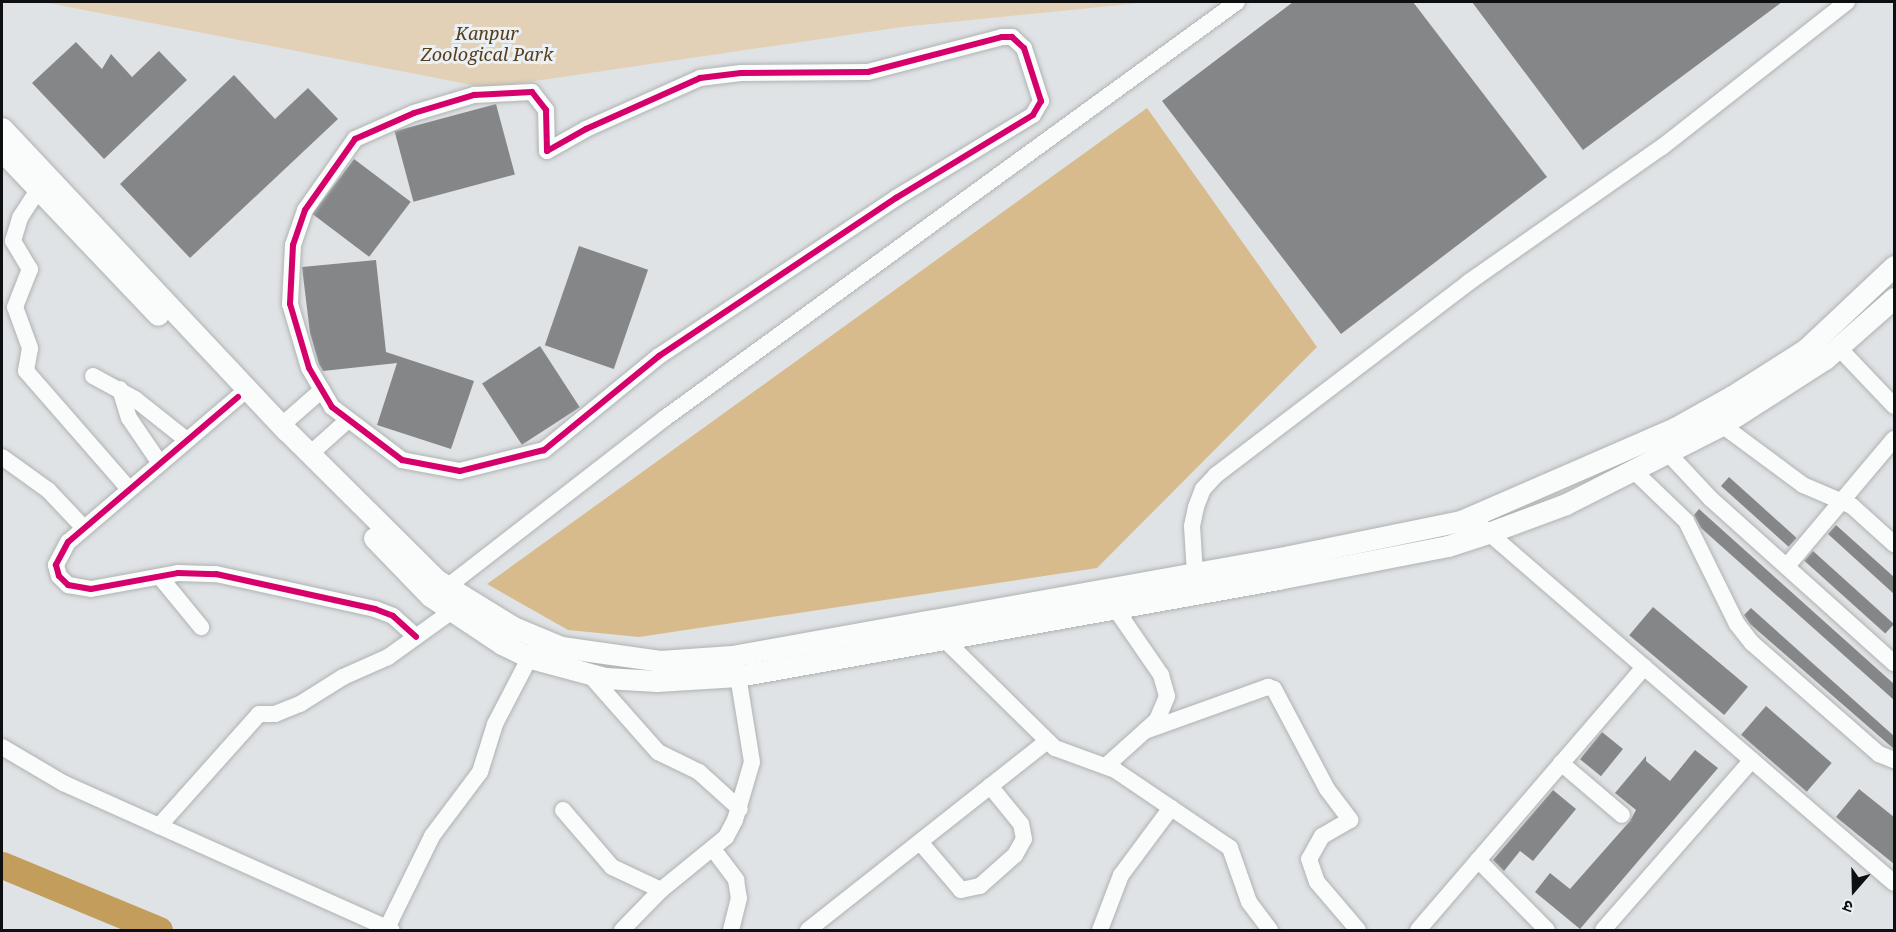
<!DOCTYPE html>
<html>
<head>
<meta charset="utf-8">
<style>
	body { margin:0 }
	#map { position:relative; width:1896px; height:932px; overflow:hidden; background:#e0e3e5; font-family:"Noto Serif","Noto Sans Devanagari",serif }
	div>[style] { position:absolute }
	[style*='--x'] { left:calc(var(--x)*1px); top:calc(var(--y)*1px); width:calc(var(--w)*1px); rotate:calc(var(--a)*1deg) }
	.green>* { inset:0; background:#e3d1b7 }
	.forest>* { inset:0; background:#d8bb8c }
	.river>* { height:27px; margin:-13.5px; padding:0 13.5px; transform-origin:13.5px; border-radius:13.5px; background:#c29d5c }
	.building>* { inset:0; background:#848688; transform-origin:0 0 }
	.roads { filter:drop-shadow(0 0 2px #afb2b3) drop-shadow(0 0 2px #afb2b3) }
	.minor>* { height:16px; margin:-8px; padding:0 8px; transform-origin:8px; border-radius:8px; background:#fafbfb }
	.major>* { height:21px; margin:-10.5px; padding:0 10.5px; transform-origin:10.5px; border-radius:10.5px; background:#fafbfb }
	.cycleway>* { height:6px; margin:-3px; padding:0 3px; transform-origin:3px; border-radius:3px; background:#d6006c }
	span { translate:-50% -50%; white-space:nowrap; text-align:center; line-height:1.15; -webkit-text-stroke:6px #ebf0f4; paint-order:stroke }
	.park-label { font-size:18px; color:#563e1a; font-style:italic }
	.frame { position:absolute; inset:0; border:3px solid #0d0f10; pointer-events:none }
	.north { position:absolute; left:1824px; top:860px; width:60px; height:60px; -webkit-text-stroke:4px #ebf0f4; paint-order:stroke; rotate:200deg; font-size:16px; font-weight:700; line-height:24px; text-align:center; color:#0d0f10 }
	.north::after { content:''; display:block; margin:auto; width:21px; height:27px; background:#0d0f10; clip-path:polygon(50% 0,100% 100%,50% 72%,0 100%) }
</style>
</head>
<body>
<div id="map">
	<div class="green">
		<i style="clip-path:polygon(43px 2px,1150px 2px,902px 27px,488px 88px)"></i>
	</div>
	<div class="forest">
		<i style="clip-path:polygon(1147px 108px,1317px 347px,1097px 568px,639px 637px,568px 630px,487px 584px)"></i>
	</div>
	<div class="river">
		<i style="--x:2;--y:865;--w:170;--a:22.5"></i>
	</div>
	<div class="building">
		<i style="clip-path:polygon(1293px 2px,1413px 2px,1547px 177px,1341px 334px,1162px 101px)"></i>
		<i style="clip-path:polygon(1472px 2px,1782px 2px,1583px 150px)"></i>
		<i style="clip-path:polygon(76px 42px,102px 69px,111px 54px,132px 77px,159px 51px,187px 80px,104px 159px,32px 83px)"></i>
		<i style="clip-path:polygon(234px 75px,275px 119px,308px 88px,338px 119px,190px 258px,120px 184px)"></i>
		<i style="left:496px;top:104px;width:73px;height:105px;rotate:75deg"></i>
		<i style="left:354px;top:159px;width:71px;height:69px;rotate:37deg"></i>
		<i style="left:579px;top:246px;width:73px;height:105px;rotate:19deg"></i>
		<i style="clip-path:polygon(376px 260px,386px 352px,474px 381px,451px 449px,377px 425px,397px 363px,323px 371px,319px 364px,310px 333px,302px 267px)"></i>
		<i style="left:540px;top:346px;width:73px;height:69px;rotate:57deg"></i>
		<i style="left:1729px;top:477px;width:91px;height:12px;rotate:42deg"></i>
		<i style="clip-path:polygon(1699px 509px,1894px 684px,1894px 700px,1701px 528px,1694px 515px)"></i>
		<i style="clip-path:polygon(1836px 525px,1894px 577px,1894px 594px,1828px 534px)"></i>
		<i style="left:1813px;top:551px;width:109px;height:13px;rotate:42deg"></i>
		<i style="left:1653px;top:607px;width:124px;height:37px;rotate:40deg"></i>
		<i style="clip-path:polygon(1751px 608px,1894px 736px,1894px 749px,1750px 624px,1744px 615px)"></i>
		<i style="left:1766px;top:706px;width:87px;height:38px;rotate:41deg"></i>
		<i style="left:1602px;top:732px;width:27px;height:35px;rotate:39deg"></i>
		<i style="clip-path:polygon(1695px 750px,1718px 768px,1580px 929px,1535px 892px,1550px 873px,1570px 889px,1630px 821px,1636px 810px,1615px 793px,1646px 756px,1646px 761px,1670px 781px)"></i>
		<i style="clip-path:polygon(1859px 789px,1894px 817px,1894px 864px,1836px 817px)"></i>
		<i style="clip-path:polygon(1553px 790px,1576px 809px,1533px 861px,1520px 851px,1504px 871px,1493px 860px)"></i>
	</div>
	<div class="roads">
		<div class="minor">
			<i style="--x:1002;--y:37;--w:10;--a:0"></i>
			<i style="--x:1012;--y:37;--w:16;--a:43"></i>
			<i style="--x:1024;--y:48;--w:56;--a:72.2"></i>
			<i style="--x:1041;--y:101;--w:16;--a:120"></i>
			<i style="--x:1033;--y:115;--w:160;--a:148.8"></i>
			<i style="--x:896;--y:198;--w:285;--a:146.3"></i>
			<i style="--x:659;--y:356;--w:149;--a:140.7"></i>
			<i style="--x:544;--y:450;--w:87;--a:166"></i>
			<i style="--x:460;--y:471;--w:59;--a:-169.3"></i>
			<i style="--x:402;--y:460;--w:88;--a:-142.9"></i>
			<i style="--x:332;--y:407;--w:45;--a:-120.5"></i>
			<i style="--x:309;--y:368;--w:67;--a:-106.5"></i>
			<i style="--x:290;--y:304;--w:59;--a:-87.1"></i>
			<i style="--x:293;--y:245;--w:37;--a:-71"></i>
			<i style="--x:305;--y:210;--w:87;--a:-54.8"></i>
			<i style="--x:355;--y:139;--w:64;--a:-23.8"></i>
			<i style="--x:414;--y:113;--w:63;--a:-16.7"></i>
			<i style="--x:474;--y:95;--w:58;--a:-3"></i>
			<i style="--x:532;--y:92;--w:23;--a:52"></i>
			<i style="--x:546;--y:110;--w:41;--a:88.6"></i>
			<i style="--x:547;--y:151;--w:45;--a:-29.4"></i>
			<i style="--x:586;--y:129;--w:125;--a:-24.1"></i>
			<i style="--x:700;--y:78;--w:41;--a:-7"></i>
			<i style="--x:741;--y:73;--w:127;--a:-0.5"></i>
			<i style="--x:868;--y:72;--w:138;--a:-14.6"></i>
			<i style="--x:38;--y:190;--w:33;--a:123"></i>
			<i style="--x:20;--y:218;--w:24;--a:107"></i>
			<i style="--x:13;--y:241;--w:33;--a:59"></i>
			<i style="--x:30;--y:269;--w:41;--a:111.5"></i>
			<i style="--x:15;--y:307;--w:44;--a:69.9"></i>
			<i style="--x:30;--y:348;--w:23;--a:100"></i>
			<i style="--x:26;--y:371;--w:155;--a:48.9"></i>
			<i style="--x:1839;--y:348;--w:80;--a:46.5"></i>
			<i style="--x:93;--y:376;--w:48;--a:28.7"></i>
			<i style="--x:135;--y:399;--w:66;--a:38.3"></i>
			<i style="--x:120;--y:389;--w:30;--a:73"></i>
			<i style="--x:129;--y:418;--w:53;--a:55.7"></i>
			<i style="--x:238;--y:397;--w:223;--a:139.5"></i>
			<i style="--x:68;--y:542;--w:26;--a:118"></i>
			<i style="--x:56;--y:565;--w:11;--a:75"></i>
			<i style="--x:59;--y:576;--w:13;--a:45"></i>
			<i style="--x:68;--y:585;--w:23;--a:10"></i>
			<i style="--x:91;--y:589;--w:88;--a:-10.4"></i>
			<i style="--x:178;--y:573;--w:38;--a:2"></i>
			<i style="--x:216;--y:574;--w:163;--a:12.4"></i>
			<i style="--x:375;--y:609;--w:19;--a:21"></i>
			<i style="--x:393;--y:616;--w:31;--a:42"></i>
			<i style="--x:282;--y:425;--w:53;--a:-41.2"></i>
			<i style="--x:1722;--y:425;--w:101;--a:36.5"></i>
			<i style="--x:1803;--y:485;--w:53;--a:23.2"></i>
			<i style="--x:1852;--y:506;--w:57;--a:42.1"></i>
			<i style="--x:1667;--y:452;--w:64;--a:46.9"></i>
			<i style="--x:1711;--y:499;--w:246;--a:41.9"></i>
			<i style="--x:310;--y:454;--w:51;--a:-41.8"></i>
			<i style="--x:2;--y:457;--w:57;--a:35.7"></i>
			<i style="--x:48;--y:490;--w:52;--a:46.5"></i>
			<i style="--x:1633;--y:470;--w:74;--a:43.9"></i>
			<i style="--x:1686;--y:521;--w:115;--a:63.7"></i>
			<i style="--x:1737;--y:624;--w:24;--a:52"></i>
			<i style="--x:1752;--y:643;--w:169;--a:41.2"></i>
			<i style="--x:1879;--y:754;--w:16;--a:22"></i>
			<i style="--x:1482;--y:527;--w:544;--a:40.83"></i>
			<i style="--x:1787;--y:566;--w:166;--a:-49.9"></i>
			<i style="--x:1195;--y:574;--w:48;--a:-93.6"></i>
			<i style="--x:1192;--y:526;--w:19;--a:-78"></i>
			<i style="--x:1196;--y:507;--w:19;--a:-69"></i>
			<i style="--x:1203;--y:489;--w:19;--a:-47"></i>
			<i style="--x:1216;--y:475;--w:318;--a:-37.3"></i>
			<i style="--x:1469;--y:282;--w:236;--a:-35"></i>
			<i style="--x:1662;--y:147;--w:235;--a:-38.1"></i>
			<i style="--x:160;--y:577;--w:65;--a:50.6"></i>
			<i style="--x:447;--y:587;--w:276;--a:-37.8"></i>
			<i style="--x:665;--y:418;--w:707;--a:-36.03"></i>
			<i style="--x:944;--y:639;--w:156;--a:44.5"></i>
			<i style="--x:1055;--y:748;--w:64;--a:20.1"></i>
			<i style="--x:1115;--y:770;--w:139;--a:34.1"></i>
			<i style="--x:1230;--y:848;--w:57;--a:70.6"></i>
			<i style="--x:1249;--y:902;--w:35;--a:53"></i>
			<i style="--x:589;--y:674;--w:104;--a:48.5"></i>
			<i style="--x:658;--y:752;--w:46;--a:26"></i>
			<i style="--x:699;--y:772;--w:55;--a:42.1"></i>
			<i style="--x:1145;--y:731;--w:131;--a:-19.7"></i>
			<i style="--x:1268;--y:687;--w:6;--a:18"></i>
			<i style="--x:1274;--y:689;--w:113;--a:62.1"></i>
			<i style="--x:1327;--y:789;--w:39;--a:53"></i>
			<i style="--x:1350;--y:820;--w:32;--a:150"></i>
			<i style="--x:1322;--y:836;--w:26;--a:119"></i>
			<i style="--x:1309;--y:859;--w:24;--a:71"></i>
			<i style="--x:1317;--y:882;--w:63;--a:49.5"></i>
			<i style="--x:2;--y:747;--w:71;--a:30.5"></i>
			<i style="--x:63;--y:783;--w:360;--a:24.1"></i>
			<i style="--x:1561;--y:763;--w:80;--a:40.4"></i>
			<i style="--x:1107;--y:765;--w:67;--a:-42"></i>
			<i style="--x:1157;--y:720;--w:26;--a:-67"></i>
			<i style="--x:1167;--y:696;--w:22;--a:-106"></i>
			<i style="--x:1161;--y:675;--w:81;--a:-124.5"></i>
			<i style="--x:563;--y:810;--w:75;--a:49.3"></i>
			<i style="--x:612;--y:867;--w:54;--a:25.1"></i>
			<i style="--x:159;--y:826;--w:150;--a:-48.2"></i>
			<i style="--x:259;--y:714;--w:16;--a:0"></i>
			<i style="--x:275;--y:714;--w:27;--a:-22"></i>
			<i style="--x:300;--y:704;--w:51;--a:-32.1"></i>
			<i style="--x:343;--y:677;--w:49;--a:-24"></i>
			<i style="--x:388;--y:657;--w:79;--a:-35.7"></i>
			<i style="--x:920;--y:842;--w:63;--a:49.5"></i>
			<i style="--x:961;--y:890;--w:19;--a:-12"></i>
			<i style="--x:980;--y:886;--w:47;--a:-41.5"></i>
			<i style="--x:1015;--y:855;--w:18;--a:-61"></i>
			<i style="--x:1024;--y:839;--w:15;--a:-101"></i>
			<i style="--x:1021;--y:824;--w:49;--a:-129.2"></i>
			<i style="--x:713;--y:849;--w:39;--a:53"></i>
			<i style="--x:736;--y:880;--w:18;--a:81"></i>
			<i style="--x:739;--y:898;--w:33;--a:104"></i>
			<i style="--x:1478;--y:860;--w:98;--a:45.4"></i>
			<i style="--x:387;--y:928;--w:102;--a:-63.9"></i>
			<i style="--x:432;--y:836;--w:80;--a:-53.1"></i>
			<i style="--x:480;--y:772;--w:50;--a:-72.6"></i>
			<i style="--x:495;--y:724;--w:87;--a:-62.5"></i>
			<i style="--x:622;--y:930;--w:56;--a:-45.7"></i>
			<i style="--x:661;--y:890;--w:84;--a:-39.2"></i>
			<i style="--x:726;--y:837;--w:19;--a:-62"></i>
			<i style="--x:735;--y:820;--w:60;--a:-73.7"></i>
			<i style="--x:752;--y:762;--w:87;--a:-99.2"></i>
			<i style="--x:808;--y:930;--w:305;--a:-38.3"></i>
			<i style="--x:1100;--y:930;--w:59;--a:-69.1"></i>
			<i style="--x:1121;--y:875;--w:84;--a:-53.3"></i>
			<i style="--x:1418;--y:930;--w:347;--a:-49.3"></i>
			<i style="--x:1603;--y:930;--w:226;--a:-48.8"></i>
		</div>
		<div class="major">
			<i style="--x:2;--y:128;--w:416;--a:46.8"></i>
			<i style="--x:287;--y:431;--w:211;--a:44.8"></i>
			<i style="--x:437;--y:580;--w:89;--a:31.7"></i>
			<i style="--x:513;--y:627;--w:52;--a:22.6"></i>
			<i style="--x:561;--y:647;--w:100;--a:8"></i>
			<i style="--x:660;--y:661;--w:72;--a:-4"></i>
			<i style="--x:732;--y:656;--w:567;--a:-10.16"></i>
			<i style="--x:1290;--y:556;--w:175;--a:-11.6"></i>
			<i style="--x:1461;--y:521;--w:233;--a:-23.5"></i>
			<i style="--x:1675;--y:428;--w:65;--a:-29.3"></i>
			<i style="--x:1732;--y:396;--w:88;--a:-32.4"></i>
			<i style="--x:1806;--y:349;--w:121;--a:-43.3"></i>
			<i style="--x:2;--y:151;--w:226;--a:46.4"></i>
			<i style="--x:374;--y:538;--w:81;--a:46"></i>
			<i style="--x:430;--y:596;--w:87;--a:33.7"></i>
			<i style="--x:502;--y:644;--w:32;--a:26"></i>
			<i style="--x:531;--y:658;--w:77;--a:15.1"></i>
			<i style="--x:605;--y:678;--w:52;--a:3.3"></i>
			<i style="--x:657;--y:681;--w:81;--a:-3.5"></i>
			<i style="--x:738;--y:676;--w:549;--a:-10.18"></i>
			<i style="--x:1278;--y:579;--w:173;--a:-11"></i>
			<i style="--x:1448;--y:546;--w:42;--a:-18"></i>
			<i style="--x:1488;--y:533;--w:83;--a:-20.4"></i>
			<i style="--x:1566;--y:504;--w:175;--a:-26.9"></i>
			<i style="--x:1722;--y:425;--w:122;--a:-32.7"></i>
			<i style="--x:1825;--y:359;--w:92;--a:-41.5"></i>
		</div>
	</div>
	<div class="cycleway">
		<i style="--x:1002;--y:37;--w:10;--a:0"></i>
		<i style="--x:1012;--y:37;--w:16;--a:43"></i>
		<i style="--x:1024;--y:48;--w:56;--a:72.2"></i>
		<i style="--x:1041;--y:101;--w:16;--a:120"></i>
		<i style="--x:1033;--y:115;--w:160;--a:148.8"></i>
		<i style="--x:896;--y:198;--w:285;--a:146.3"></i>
		<i style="--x:659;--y:356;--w:149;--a:140.7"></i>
		<i style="--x:544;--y:450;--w:87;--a:166"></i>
		<i style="--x:460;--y:471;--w:59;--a:-169.3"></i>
		<i style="--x:402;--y:460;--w:88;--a:-142.9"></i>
		<i style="--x:332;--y:407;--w:45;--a:-120.5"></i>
		<i style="--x:309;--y:368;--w:67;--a:-106.5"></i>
		<i style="--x:290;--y:304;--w:59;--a:-87.1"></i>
		<i style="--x:293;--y:245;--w:37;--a:-71"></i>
		<i style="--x:305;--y:210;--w:87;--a:-54.8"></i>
		<i style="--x:355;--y:139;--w:64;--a:-23.8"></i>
		<i style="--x:414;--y:113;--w:63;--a:-16.7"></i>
		<i style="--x:474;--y:95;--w:58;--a:-3"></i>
		<i style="--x:532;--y:92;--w:23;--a:52"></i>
		<i style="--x:546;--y:110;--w:41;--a:88.6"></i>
		<i style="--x:547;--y:151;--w:45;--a:-29.4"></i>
		<i style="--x:586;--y:129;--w:125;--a:-24.1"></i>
		<i style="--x:700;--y:78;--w:41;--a:-7"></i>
		<i style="--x:741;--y:73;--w:127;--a:-0.5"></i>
		<i style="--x:868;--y:72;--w:138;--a:-14.6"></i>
		<i style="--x:238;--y:397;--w:223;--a:139.5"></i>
		<i style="--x:68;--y:542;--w:26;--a:118"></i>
		<i style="--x:56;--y:565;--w:11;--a:75"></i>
		<i style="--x:59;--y:576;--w:13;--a:45"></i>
		<i style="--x:68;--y:585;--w:23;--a:10"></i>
		<i style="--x:91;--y:589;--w:88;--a:-10.4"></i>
		<i style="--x:178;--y:573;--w:38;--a:2"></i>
		<i style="--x:216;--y:574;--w:163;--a:12.4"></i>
		<i style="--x:375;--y:609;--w:19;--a:21"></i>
		<i style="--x:393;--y:616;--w:31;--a:42"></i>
	</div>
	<div class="park-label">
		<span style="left:487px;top:44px">Kanpur<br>Zoological Park</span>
	</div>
	<div class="frame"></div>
	<div class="north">उ</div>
</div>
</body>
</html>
